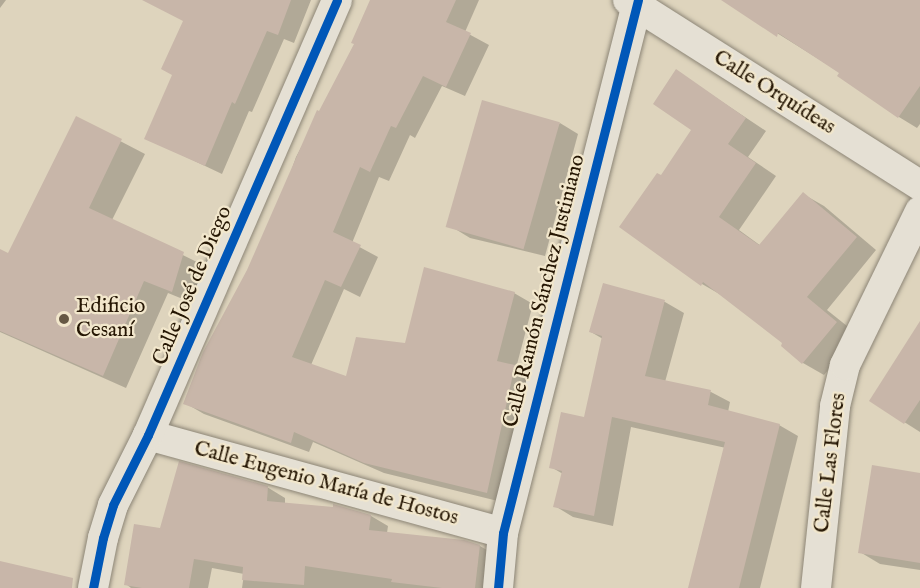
<!DOCTYPE html>
<html>
<head>
<meta charset="utf-8">
<style>
	body { margin:0 }
	#map { position:relative; width:920px; height:588px; overflow:hidden; background:#ded4bd; font-family:"IM FELL English",serif }
	div>[style] { position:absolute }
	[style*='--x'] { left:calc(var(--x)*1px); top:calc(var(--y)*1px); width:calc(var(--w)*1px); rotate:calc(var(--a)*1deg) }
	.shadow>* { inset:0; background:#0003 }
	.building>* { inset:0; background:#c8b6a9; transform-origin:0 0 }
	.roads { filter:drop-shadow(0 0 2px #8c8576) drop-shadow(0 0 2px #8c8576) }
	.street>* { height:30px; margin:-15px; padding:0 15px; transform-origin:15px; border-radius:15px; background:#e5e0d4 }
	.cycleway>* { height:9px; margin:-4.5px; padding:0 4.5px; transform-origin:4.5px; border-radius:4.5px; background:#0057b8 }
	.dots>* { width:16px; height:16px; translate:-50% -50%; box-sizing:border-box; border:3px solid #f2e7cc; border-radius:50% }
	span { translate:-50% -50%; white-space:nowrap; text-align:center; line-height:1.15; -webkit-text-stroke:4.5px #f2e7cc; paint-order:stroke }
	.street-label { font-size:21px; color:#251603 }
	.poi-label { font-size:21px; color:#251603 }
	.left { translate:0 -50%; text-align:left }
</style>
</head>
<body>
<div id="map">
	<div class="shadow">
		<i style="clip-path:polygon(0 0,6px 0,0 8px)"></i>
		<i style="clip-path:polygon(172px 0,311px 0,294px 43px,284px 39px,252px 112px,249px 111px,222px 174px,146px 138px,174px 75px,185px 21px)"></i>
		<i style="clip-path:polygon(372px 0,479px 0,465px 32px,489px 45px,465px 96px,442px 86px,415px 138px,410px 135px,389px 181px,379px 177px,352px 243px,378px 257px,360px 297px,344px 289px,311px 365px,347px 378px,406px 344px,514px 293px,533px 304px,516px 368px,533px 377px,506px 503px,384px 473px,313px 442px,309px 452px,204px 414px,185px 403px,283px 195px,296px 157px,356px 44px)"></i>
		<i style="clip-path:polygon(724px 0,920px 0,920px 124px,917px 128px,899px 117px,839px 76px,841px 73px)"></i>
		<i style="clip-path:polygon(676px 71px,766px 131px,748px 157px,776px 176px,739px 230px,761px 246px,803px 194px,824px 206px,876px 250px,827px 310px,857px 334px,824px 375px,803px 363px,782px 346px,784px 343px,723px 296px,702px 284px,661px 177px,693px 130px)"></i>
		<i style="clip-path:polygon(76px 118px,145px 154px,112px 220px,207px 267px,195px 304px,168px 293px,126px 388px,0 332px,0 251px,9px 255px)"></i>
		<i style="clip-path:polygon(560px 123px,578px 134px,545px 256px,470px 238px,452px 227px)"></i>
		<i style="clip-path:polygon(604px 285px,665px 302px,684px 313px,665px 382px,711px 392px,730px 402px,728px 412px,779px 425px,798px 436px,760px 588px,690px 588px,726px 448px,631px 427px,613px 526px,573px 517px,555px 506px,563px 474px,551px 467px,585px 419px,603px 339px,591px 332px)"></i>
		<i style="clip-path:polygon(920px 323px,920px 432px,871px 401px)"></i>
		<i style="clip-path:polygon(920px 474px,920px 570px,880px 564px,860px 552px)"></i>
		<i style="clip-path:polygon(267px 487px,285px 498px,285px 504px,371px 516px,388px 526px,387px 533px,480px 546px,497px 556px,494px 588px,242px 588px,244px 574px,212px 568px,208px 588px,131px 588px,126px 584px,161px 530px)"></i>
	</div>
	<div class="building">
		<i style="clip-path:polygon(142px 0,291px 0,278px 35px,267px 31px,235px 104px,232px 102px,205px 166px,144px 139px,172px 75px,161px 69px,183px 21px)"></i>
		<i style="clip-path:polygon(370px 0,456px 0,446px 22px,471px 33px,446px 87px,423px 76px,396px 128px,391px 126px,370px 172px,360px 167px,333px 232px,361px 245px,341px 287px,325px 280px,292px 357px,346px 376px,356px 337px,405px 343px,424px 267px,515px 292px,497px 361px,515px 365px,487px 493px,364px 463px,294px 432px,291px 443px,183px 404px,203px 352px,247px 270px,317px 110px,319px 111px,354px 44px,351px 43px)"></i>
		<i style="clip-path:polygon(721px 0,920px 0,920px 86px,898px 118px,837px 76px,839px 73px,778px 33px,777px 37px)"></i>
		<i style="clip-path:polygon(676px 69px,746px 118px,728px 144px,756px 163px,719px 217px,759px 245px,803px 192px,857px 237px,807px 297px,837px 322px,802px 364px,781px 346px,782px 343px,703px 282px,701px 286px,619px 227px,657px 173px,661px 175px,691px 130px,653px 104px)"></i>
		<i style="left:482px;top:100px;width:81px;height:132px;rotate:16deg"></i>
		<i style="clip-path:polygon(76px 116px,122px 139px,89px 208px,184px 252px,172px 292px,144px 281px,103px 376px,0 331px,0 249px,8px 253px)"></i>
		<i style="clip-path:polygon(603px 283px,665px 300px,645px 376px,711px 390px,708px 405px,780px 424px,739px 588px,688px 588px,725px 442px,612px 417px,594px 516px,553px 507px,562px 471px,549px 468px,561px 412px,584px 417px,602px 336px,589px 332px)"></i>
		<i style="clip-path:polygon(920px 321px,920px 400px,904px 424px,869px 401px)"></i>
		<i style="clip-path:polygon(179px 461px,268px 486px,267px 501px,333px 507px,333px 504px,371px 515px,369px 530px,464px 540px,480px 545px,475px 588px,442px 588px,391px 582px,392px 579px,305px 566px,304px 585px,242px 580px,243px 567px,194px 559px,189px 588px,142px 588px,124px 585px,134px 524px,160px 528px)"></i>
		<i style="clip-path:polygon(872px 465px,920px 473px,920px 563px,858px 553px)"></i>
		<i style="clip-path:polygon(0 561px,73px 578px,72px 588px,0 588px)"></i>
	</div>
	<div class="roads">
		<div class="street">
			<i style="--x:628;--y:0;--w:346;--a:32.4"></i>
			<i style="--x:148;--y:435;--w:368;--a:15.4"></i>
			<i style="--x:93;--y:588;--w:51;--a:-78.7"></i>
			<i style="--x:103;--y:538;--w:34;--a:-73"></i>
			<i style="--x:113;--y:505;--w:78;--a:-63.4"></i>
			<i style="--x:148;--y:435;--w:474;--a:-66.5"></i>
			<i style="--x:498;--y:588;--w:55;--a:-84.8"></i>
			<i style="--x:503;--y:533;--w:550;--a:-75.79"></i>
			<i style="--x:816;--y:588;--w:183;--a:-84"></i>
			<i style="--x:835;--y:406;--w:42;--a:-76.3"></i>
			<i style="--x:845;--y:365;--w:171;--a:-64"></i>
		</div>
	</div>
	<div class="cycleway">
		<i style="--x:93;--y:588;--w:51;--a:-78.7"></i>
		<i style="--x:103;--y:538;--w:34;--a:-73"></i>
		<i style="--x:113;--y:505;--w:78;--a:-63.4"></i>
		<i style="--x:148;--y:435;--w:474;--a:-66.5"></i>
		<i style="--x:498;--y:588;--w:55;--a:-84.8"></i>
		<i style="--x:503;--y:533;--w:550;--a:-75.79"></i>
	</div>
	<div class="dots">
		<i style="left:64px;top:319px;background:#665844"></i>
	</div>
	<div class="street-label">
		<span style="left:774px;top:93px;rotate:32deg">Calle Orquídeas</span>
		<span style="left:193px;top:286px;rotate:-67deg">Calle José de Diego</span>
		<span style="left:545px;top:291px;rotate:-76deg">Calle Ramón Sánchez Justiniano</span>
		<span style="left:831px;top:463px;rotate:-83deg">Calle Las Flores</span>
		<span style="left:326px;top:484px;rotate:15deg">Calle Eugenio María de Hostos</span>
	</div>
	<div class="poi-label">
		<span class="left" style="left:76px;top:319px">Edificio<br>Cesaní</span>
	</div>
</div>
</body>
</html>
